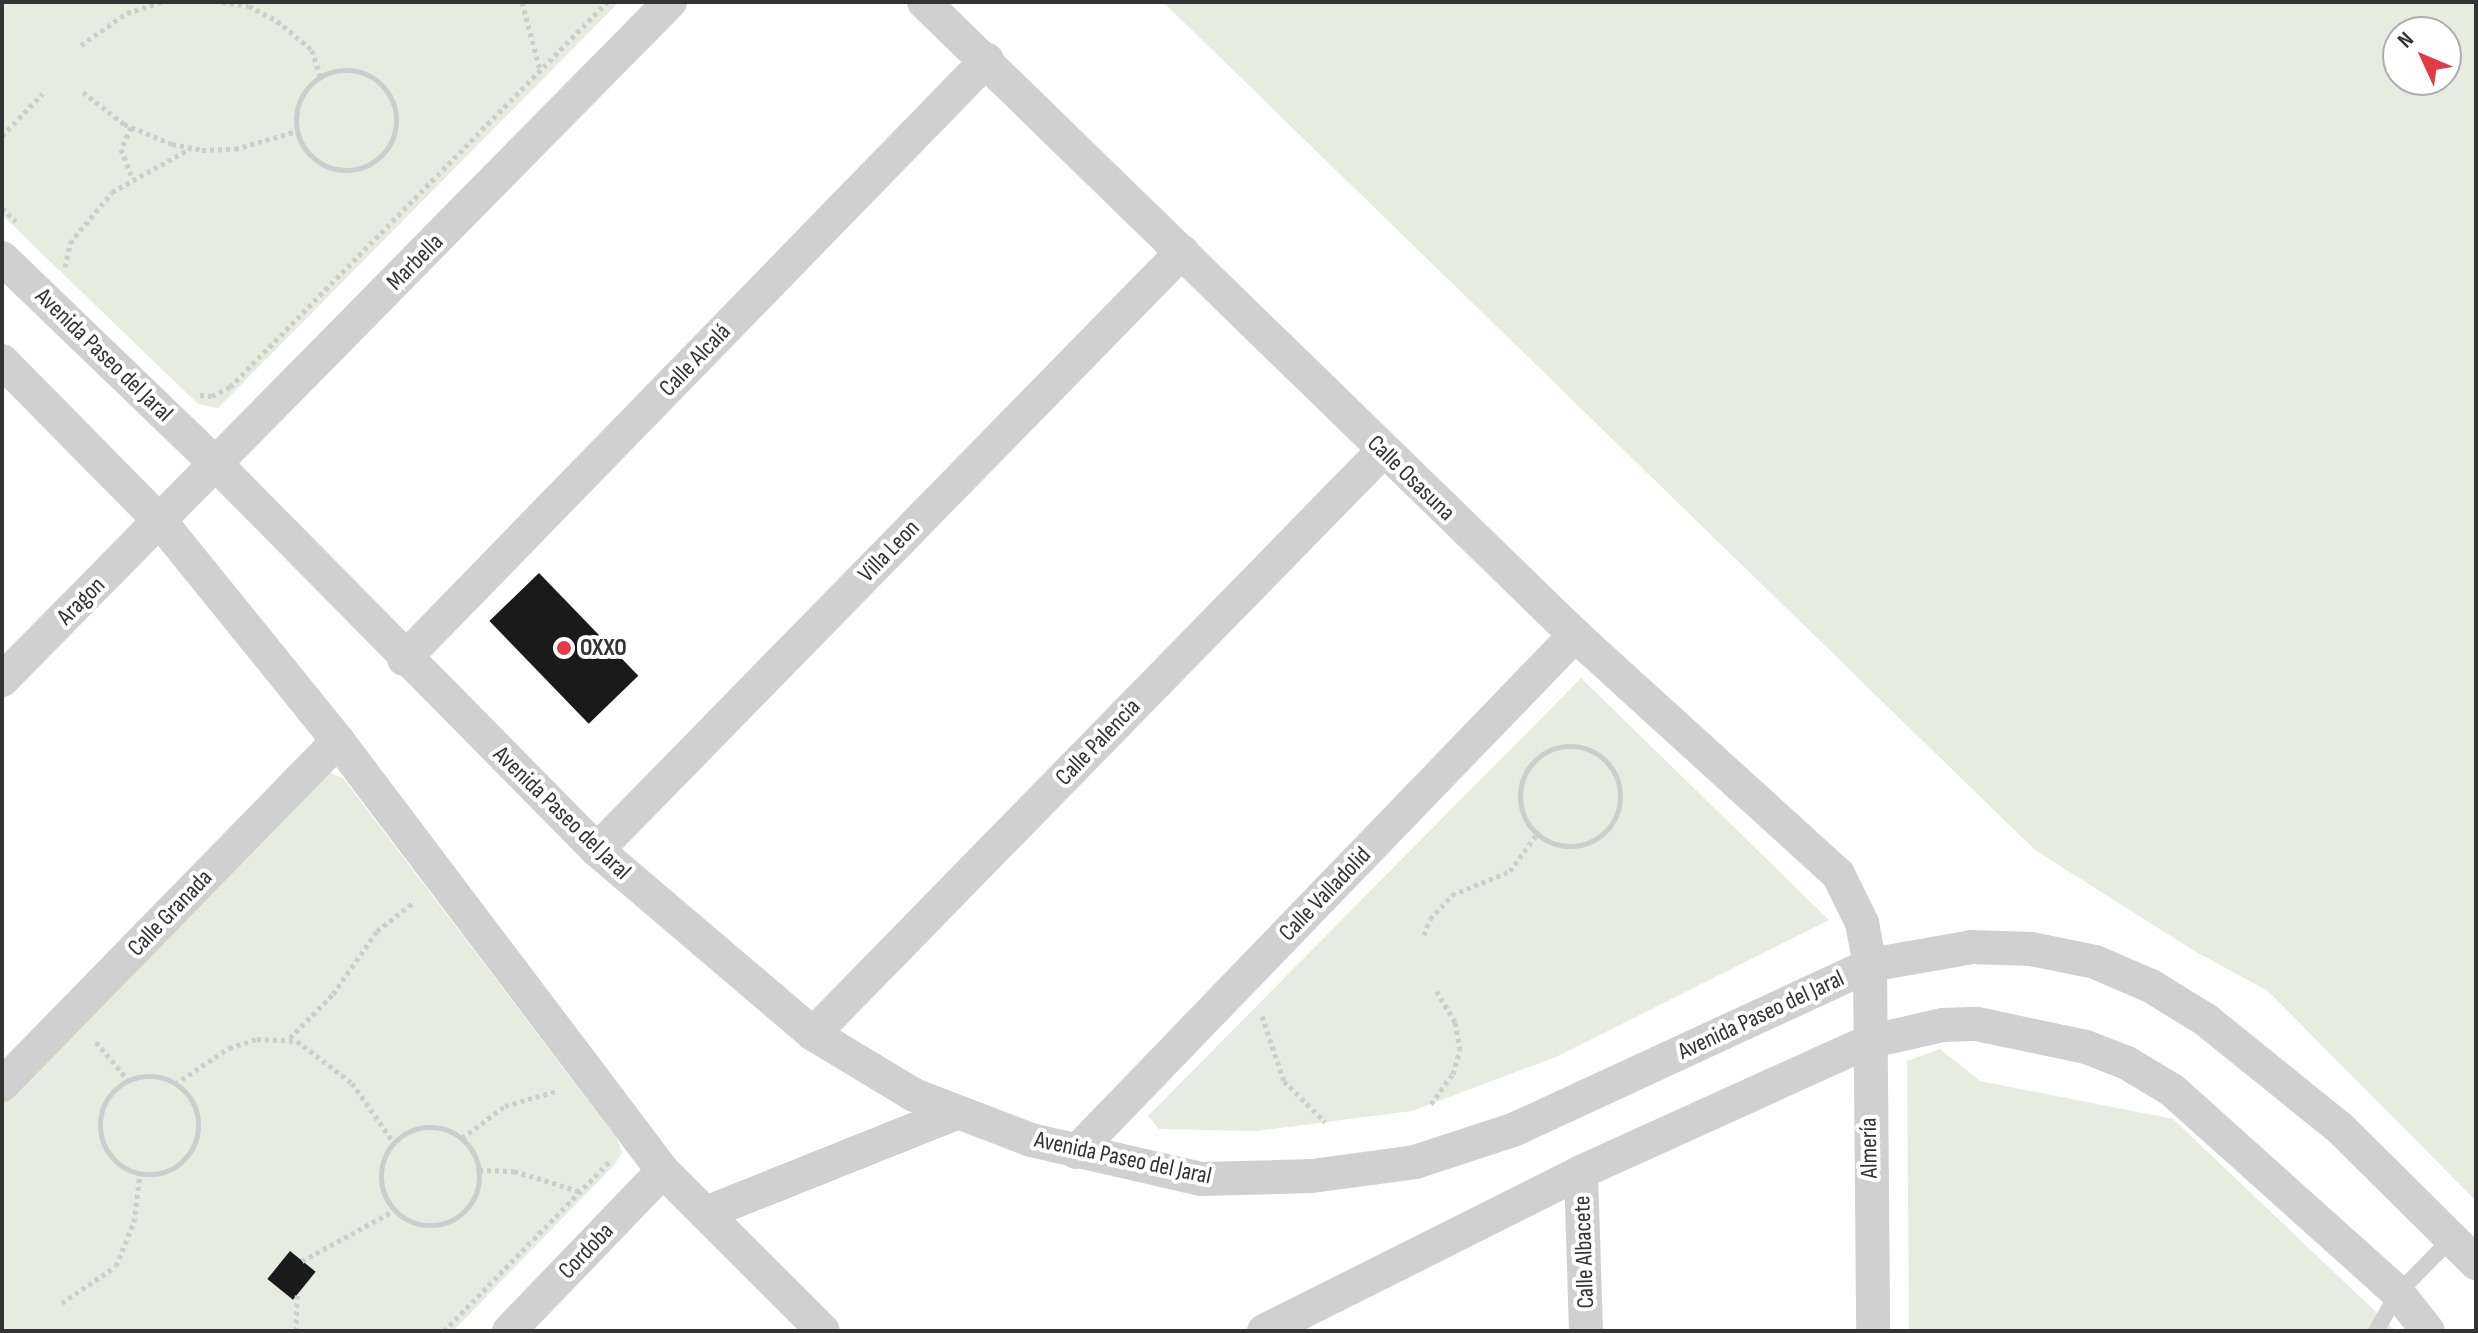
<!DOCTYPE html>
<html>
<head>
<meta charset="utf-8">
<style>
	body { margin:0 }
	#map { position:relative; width:2478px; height:1333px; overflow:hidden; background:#fff; font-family:"Sofia Sans Condensed",sans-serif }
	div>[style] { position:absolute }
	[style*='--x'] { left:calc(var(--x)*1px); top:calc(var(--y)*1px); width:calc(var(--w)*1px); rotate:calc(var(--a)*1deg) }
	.green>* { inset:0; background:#e6ecdf }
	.building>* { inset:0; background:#1a1a1a; transform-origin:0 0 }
	.path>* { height:5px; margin-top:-2.5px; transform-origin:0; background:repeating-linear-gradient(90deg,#cdcdcd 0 4px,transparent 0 8px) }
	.path>.ring { margin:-2.5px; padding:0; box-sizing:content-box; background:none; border:5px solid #cdcdcd; border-radius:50% }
	.service>* { height:16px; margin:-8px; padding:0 8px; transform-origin:8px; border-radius:8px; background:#d0d0d0 }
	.minor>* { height:34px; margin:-17px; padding:0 17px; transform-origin:17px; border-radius:17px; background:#d0d0d0 }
	.dots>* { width:22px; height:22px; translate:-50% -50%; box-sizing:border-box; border:4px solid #fff; border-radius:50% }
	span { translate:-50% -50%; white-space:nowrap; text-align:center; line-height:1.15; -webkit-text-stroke:8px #fff; paint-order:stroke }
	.street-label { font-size:24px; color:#333 }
	.poi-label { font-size:24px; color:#333; font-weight:700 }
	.left { translate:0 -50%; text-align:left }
	.frame { position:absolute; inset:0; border:4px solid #333; pointer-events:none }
	.north { position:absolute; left:2382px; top:16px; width:80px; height:80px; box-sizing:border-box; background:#fff; border:2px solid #adadad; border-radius:50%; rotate:314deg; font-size:22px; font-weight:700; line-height:32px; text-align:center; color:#333 }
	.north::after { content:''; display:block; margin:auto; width:28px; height:36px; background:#e63946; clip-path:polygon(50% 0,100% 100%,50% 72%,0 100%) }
</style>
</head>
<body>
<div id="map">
	<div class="green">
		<i style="clip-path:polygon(2px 2px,619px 2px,218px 408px,198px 404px,2px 215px)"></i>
		<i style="clip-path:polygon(evenodd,1163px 2px,2476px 2px,2476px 1201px,2268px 991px,2196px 952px,2035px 850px,1163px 2px,2446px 32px,2446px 80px,2398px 80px,2398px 32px,2446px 32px)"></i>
		<i style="clip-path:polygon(1581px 678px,1829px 920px,1558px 1056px,1412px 1111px,1257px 1131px,1159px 1129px,1148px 1116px)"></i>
		<i style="clip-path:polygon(330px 773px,343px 778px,617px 1139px,622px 1152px,615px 1164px,453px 1331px,2px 1331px,2px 1102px)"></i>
		<i style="clip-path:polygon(1940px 1049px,1980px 1081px,2173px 1119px,2396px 1331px,1909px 1331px,1907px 1061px)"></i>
	</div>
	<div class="building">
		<i style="left:539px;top:573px;width:143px;height:69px;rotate:46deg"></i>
		<i style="left:290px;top:1251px;width:33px;height:36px;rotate:39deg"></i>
	</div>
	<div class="path">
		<i style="--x:222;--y:2;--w:27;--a:8"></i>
		<i style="--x:249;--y:6;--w:32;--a:28"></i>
		<i style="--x:277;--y:21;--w:45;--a:39.6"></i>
		<i style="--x:312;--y:50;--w:28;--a:73"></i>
		<i style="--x:522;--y:2;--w:70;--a:75.2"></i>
		<i style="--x:81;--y:45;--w:56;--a:-34.8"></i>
		<i style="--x:127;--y:13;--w:36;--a:-18"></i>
		<i class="ring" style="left:296px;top:70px;width:95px;height:95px"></i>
		<i style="--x:83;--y:92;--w:52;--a:38"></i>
		<i style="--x:124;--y:124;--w:52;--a:22.6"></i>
		<i style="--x:172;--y:144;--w:31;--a:11"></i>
		<i style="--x:202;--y:150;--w:33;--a:-2"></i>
		<i style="--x:235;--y:149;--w:65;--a:-16.2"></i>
		<i style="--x:131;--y:127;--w:24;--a:114"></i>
		<i style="--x:121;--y:149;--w:31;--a:69"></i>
		<i style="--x:2;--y:136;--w:59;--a:-46.4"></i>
		<i style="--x:2;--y:208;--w:19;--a:43"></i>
		<i style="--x:65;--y:267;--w:25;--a:-78"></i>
		<i style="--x:70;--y:243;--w:66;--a:-50.5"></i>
		<i style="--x:112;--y:192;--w:90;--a:-29.1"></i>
		<i style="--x:200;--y:395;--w:12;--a:5"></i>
		<i style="--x:212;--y:396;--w:20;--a:-27"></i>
		<i style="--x:230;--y:387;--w:539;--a:-45.6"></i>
		<i class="ring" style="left:1520px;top:746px;width:95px;height:95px"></i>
		<i style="--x:1424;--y:935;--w:17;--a:-69"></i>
		<i style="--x:1430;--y:919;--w:33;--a:-47"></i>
		<i style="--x:1452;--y:895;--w:63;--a:-22.5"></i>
		<i style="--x:1510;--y:871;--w:46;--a:-53.9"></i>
		<i style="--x:1262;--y:1016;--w:69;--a:71.3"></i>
		<i style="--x:1284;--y:1081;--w:58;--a:45"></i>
		<i style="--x:290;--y:1038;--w:62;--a:-45.7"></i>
		<i style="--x:333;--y:994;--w:77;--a:-55.1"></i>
		<i style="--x:377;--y:931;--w:47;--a:-38.1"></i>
		<i style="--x:96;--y:1042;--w:51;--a:49.8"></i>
		<i class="ring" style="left:100px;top:1076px;width:93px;height:93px"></i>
		<i style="--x:175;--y:1084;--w:65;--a:-33.7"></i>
		<i style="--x:229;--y:1048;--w:29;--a:-18"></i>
		<i style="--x:257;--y:1039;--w:40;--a:2.9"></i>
		<i style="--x:297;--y:1041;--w:69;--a:37.4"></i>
		<i style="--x:352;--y:1083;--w:73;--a:55"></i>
		<i style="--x:1431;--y:1104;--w:37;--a:-54"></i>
		<i style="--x:1453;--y:1074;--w:25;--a:-74"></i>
		<i style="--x:1460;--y:1050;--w:28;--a:-100"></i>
		<i style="--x:1455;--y:1022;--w:39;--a:-121"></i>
		<i class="ring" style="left:381px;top:1127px;width:93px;height:93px"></i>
		<i style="--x:462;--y:1138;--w:54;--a:-36.7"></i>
		<i style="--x:505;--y:1106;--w:53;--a:-16.4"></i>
		<i style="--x:479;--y:1170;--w:35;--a:2"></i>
		<i style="--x:514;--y:1171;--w:68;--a:17.1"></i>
		<i style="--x:302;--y:1261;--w:106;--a:-28.7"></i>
		<i style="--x:62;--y:1303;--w:65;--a:-34.4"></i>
		<i style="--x:116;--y:1266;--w:48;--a:-67.8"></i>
		<i style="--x:134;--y:1222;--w:49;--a:-83"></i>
		<i style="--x:296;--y:1331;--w:36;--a:-88"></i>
		<i style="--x:444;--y:1331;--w:236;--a:-45.7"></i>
	</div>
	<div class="service">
		<i style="--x:2376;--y:1331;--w:44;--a:-59.9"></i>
		<i style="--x:2398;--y:1293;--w:77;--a:-45.5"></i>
	</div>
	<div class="minor">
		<i style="--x:924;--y:2;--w:908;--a:44.2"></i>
		<i style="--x:1575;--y:635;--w:355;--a:42.3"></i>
		<i style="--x:1838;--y:874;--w:55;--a:63.9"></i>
		<i style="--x:1862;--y:923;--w:43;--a:79.2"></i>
		<i style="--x:1870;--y:965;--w:366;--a:89.5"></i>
		<i style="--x:2;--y:258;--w:297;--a:43.9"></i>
		<i style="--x:216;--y:464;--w:542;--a:45.37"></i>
		<i style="--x:597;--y:850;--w:284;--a:40.4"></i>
		<i style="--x:813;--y:1034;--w:118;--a:31.1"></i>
		<i style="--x:914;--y:1095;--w:125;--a:21"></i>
		<i style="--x:1031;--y:1140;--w:174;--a:12.9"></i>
		<i style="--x:1201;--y:1179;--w:111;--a:-1.5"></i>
		<i style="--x:1312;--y:1176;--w:104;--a:-7.7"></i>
		<i style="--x:1415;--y:1162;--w:103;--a:-18.1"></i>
		<i style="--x:1513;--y:1130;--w:393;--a:-24.8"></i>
		<i style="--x:1870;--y:965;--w:104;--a:-10"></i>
		<i style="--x:1972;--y:947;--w:59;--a:1.9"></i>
		<i style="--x:2031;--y:949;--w:65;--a:11.5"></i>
		<i style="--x:2095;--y:962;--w:61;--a:23.2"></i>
		<i style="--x:2151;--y:986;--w:65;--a:31.7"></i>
		<i style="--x:2206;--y:1020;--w:172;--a:38.9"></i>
		<i style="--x:2340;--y:1128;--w:192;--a:44.8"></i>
		<i style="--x:2;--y:361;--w:225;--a:45.4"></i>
		<i style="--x:160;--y:521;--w:283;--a:51"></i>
		<i style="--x:338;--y:741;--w:539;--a:52.92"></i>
		<i style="--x:663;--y:1171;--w:226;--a:45"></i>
		<i style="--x:404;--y:659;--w:836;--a:-45.78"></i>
		<i style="--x:2;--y:680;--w:952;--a:-45.43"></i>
		<i style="--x:597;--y:850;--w:837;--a:-45.63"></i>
		<i style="--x:813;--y:1034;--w:815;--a:-45.65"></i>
		<i style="--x:2;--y:1085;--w:481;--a:-45.7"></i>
		<i style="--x:1076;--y:1152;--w:719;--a:-46.01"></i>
		<i style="--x:1581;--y:1172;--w:159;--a:88.2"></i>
		<i style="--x:706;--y:1213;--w:271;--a:-21.8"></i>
		<i style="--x:509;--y:1331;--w:222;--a:-46.1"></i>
		<i style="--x:1264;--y:1331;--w:355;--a:-26.6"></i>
		<i style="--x:1581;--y:1172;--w:315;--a:-24.4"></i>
		<i style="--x:1868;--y:1042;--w:77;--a:-12.8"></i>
		<i style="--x:1943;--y:1025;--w:34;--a:-2"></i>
		<i style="--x:1977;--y:1024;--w:111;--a:11.9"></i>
		<i style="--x:2086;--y:1047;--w:44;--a:21.3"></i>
		<i style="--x:2127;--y:1063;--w:52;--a:31"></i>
		<i style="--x:2172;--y:1090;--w:304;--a:41.9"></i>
		<i style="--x:2398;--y:1293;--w:48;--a:51.7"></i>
	</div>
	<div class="dots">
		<i style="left:564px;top:648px;background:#e63946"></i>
	</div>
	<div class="street-label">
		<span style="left:415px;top:262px;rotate:-45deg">Marbella</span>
		<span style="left:104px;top:355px;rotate:44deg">Avenida Paseo del Jaral</span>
		<span style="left:695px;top:360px;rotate:-46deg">Calle Alcalá</span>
		<span style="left:1411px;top:478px;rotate:44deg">Calle Osasuna</span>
		<span style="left:889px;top:551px;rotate:-46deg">Villa Leon</span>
		<span style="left:81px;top:601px;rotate:-45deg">Aragon</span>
		<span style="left:1098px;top:742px;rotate:-46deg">Calle Palencia</span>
		<span style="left:562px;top:813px;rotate:44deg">Avenida Paseo del Jaral</span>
		<span style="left:1325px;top:894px;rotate:-46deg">Calle Valladolid</span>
		<span style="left:170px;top:913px;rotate:-46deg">Calle Granada</span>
		<span style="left:1761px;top:1015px;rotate:-25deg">Avenida Paseo del Jaral</span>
		<span style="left:1869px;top:1148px;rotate:-91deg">Almería</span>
		<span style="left:1123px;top:1158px;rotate:12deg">Avenida Paseo del Jaral</span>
		<span style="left:586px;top:1251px;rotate:-46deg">Cordoba</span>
		<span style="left:1584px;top:1252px;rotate:-92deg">Calle Albacete</span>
	</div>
	<div class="poi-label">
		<span class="left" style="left:580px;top:648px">OXXO</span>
	</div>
	<div class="frame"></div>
	<div class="north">N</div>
</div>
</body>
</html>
